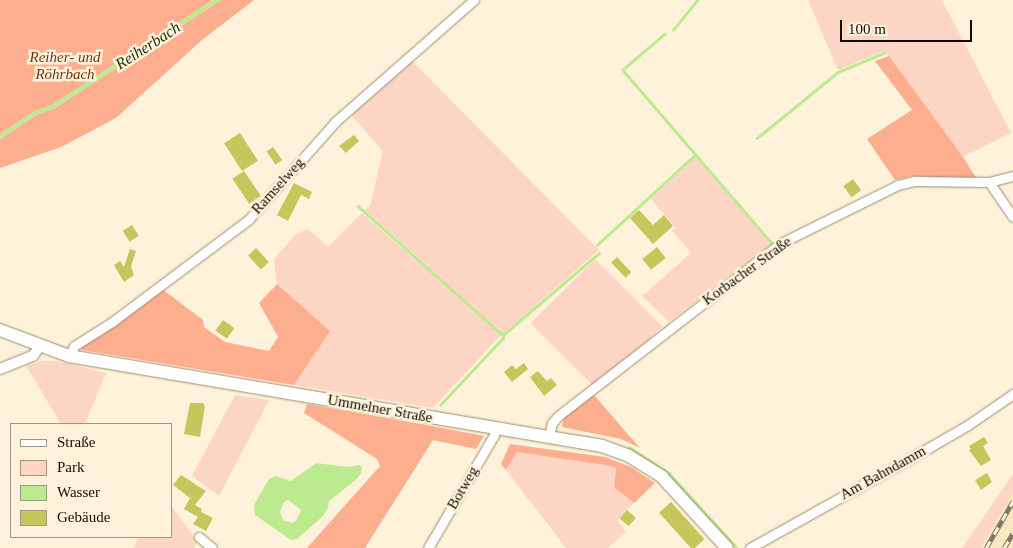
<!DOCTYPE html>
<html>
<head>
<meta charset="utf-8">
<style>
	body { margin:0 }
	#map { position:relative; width:1013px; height:548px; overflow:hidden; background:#fef3da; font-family:"Times New Roman",serif }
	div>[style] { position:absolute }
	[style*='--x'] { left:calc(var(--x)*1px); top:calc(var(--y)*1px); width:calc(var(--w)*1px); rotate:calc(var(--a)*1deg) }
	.built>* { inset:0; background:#f8e7c1 }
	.green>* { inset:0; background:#fdd5c4; transform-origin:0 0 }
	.forest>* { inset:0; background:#fdae8e }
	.water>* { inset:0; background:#bceb8f }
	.stream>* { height:2.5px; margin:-1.25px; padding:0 1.25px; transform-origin:1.25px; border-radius:1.25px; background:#bceb8f }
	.building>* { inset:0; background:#c7c65d; transform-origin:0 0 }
	.roads { filter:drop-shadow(0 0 1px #9a8d71) drop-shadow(0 0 1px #9a8d71) }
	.minor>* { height:9px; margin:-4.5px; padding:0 4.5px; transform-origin:4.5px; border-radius:4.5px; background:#fff }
	.tertiary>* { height:10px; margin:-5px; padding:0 5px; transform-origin:5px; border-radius:5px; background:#fff }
	.secondary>* { height:12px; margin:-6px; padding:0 6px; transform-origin:6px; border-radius:6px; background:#fff }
	.rail>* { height:4.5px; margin-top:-2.25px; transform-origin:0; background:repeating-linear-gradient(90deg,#fef3da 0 8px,#7b7363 0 16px); box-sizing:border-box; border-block:1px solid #7b7363 }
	span { translate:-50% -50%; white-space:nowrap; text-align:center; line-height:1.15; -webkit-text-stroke:5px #fef3da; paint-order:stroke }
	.park-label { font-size:15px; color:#713418; font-style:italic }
	.street-label { font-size:15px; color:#110c03 }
	.water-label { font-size:16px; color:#22330e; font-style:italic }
	.legend { position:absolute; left:10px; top:423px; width:162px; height:115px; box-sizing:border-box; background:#fef3da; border:1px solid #9f9784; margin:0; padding:6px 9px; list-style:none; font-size:15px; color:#110c03 }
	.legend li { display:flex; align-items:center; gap:10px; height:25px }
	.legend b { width:25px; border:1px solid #9f9784 }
	.scale { position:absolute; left:840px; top:20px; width:132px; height:22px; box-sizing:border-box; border:2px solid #110c03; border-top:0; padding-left:6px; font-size:15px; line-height:18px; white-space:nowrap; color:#110c03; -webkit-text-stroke:4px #fef3da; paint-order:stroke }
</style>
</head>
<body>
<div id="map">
	<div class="built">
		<i style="clip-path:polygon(1013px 493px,1013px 548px,981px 548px,1004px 509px)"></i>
	</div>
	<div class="green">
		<i style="clip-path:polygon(808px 0,942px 0,1011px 133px,963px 157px,885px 51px,838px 70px)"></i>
		<i style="clip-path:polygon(411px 60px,599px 250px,503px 334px,365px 210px,370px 206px,383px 151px,350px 114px)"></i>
		<i style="clip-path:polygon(696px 157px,771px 244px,669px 322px,642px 296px,691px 253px,672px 230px,675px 227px,651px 199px)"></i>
		<i style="clip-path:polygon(362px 213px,501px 335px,433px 408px,294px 385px,330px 331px,277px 284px,274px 259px,296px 234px,308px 229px,328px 247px)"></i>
		<i style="left:595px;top:259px;width:95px;height:91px;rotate:45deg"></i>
		<i style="clip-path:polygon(42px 361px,57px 361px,106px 373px,85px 424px,61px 424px,26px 366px)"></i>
		<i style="clip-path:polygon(235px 395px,269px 400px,219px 496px,192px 476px)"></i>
		<i style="clip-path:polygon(517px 452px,590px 462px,616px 468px,614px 487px,634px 503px,617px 520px,626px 532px,608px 548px,566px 548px,506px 470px)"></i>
		<i style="clip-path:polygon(1013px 474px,1013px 493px,981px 548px,962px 548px)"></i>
		<i style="clip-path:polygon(171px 505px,197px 542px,194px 548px,133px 548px,139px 537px,171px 537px)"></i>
	</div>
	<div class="forest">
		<i style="clip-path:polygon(0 0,213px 0,52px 105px,35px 111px,0 134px)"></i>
		<i style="clip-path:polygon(221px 0,254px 0,202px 40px,116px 118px,61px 147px,0 168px,0 139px,36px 115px,55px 108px)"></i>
		<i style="clip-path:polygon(889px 56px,963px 157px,977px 179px,913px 176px,895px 180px,867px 139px,912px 110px,875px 61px)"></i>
		<i style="clip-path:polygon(277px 284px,330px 331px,294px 385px,82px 350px,81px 347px,162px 289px,203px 320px,204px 327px,225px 342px,269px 351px,278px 337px,259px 303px)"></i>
		<i style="clip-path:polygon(593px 394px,640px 448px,621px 439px,562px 427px,564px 417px)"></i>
		<i style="clip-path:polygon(307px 404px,421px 424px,484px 436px,476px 449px,433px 440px,365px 548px,307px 548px,380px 466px,377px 459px,304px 413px)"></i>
		<i style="clip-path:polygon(510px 444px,605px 457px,631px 467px,655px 483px,634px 503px,614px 487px,616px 468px,605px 465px,517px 452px,506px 470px,501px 464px)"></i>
	</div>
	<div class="water">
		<i style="clip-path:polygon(213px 0,221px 0,55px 108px,36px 115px,0 139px,0 134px,35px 111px,52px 105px)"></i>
		<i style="clip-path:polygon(evenodd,316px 463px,348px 467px,359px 465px,362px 467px,361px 473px,357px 479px,329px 501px,328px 508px,323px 516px,297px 539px,291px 540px,255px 515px,254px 505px,269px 479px,275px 476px,291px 481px,316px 463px,288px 500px,301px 510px,296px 521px,292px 523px,283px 520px,280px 512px,284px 502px,288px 500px)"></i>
	</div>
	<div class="stream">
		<i style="--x:673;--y:30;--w:38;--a:-51"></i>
		<i style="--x:665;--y:34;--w:55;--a:139.4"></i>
		<i style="--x:623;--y:70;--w:228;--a:49.3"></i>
		<i style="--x:757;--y:138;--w:104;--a:-39.2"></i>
		<i style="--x:838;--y:72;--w:50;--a:-22.4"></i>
		<i style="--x:358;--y:206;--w:194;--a:41.7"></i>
		<i style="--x:597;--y:245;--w:133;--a:-42.6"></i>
		<i style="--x:440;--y:405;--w:92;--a:-46.8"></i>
		<i style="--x:503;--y:338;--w:3;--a:-90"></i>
		<i style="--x:503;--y:335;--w:126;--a:-40.5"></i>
		<i style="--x:629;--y:447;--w:48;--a:33"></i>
		<i style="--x:669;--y:473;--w:101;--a:47.8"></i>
	</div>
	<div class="building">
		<i style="left:240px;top:133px;width:33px;height:19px;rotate:57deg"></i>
		<i style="clip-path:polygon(354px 135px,359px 141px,346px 153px,339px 146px)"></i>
		<i style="left:273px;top:147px;width:16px;height:8px;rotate:55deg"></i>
		<i style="left:244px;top:171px;width:30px;height:14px;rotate:56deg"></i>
		<i style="left:853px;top:179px;width:14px;height:12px;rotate:54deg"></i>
		<i style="clip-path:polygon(294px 183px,312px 192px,309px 199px,301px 195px,288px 221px,277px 215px)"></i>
		<i style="clip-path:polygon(639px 210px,653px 225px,664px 215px,673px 226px,653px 244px,630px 218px)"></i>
		<i style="left:132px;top:225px;width:13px;height:11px;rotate:58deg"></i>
		<i style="left:657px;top:247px;width:14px;height:19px;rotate:51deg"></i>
		<i style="left:256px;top:248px;width:19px;height:11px;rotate:47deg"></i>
		<i style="clip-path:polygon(130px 249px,136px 251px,131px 266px,134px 275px,124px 282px,114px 265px,120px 261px,124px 267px)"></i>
		<i style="left:617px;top:257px;width:21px;height:8px;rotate:47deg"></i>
		<i style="left:223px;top:320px;width:14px;height:13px;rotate:36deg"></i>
		<i style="clip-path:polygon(524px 363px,528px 369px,512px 382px,504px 372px,512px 365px,516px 369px)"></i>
		<i style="clip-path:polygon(538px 371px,545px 379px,547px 381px,551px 378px,557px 385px,544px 396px,530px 377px)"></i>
		<i style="clip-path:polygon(190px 403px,203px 403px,205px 406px,200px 437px,184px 434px)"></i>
		<i style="clip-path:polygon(984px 437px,988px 443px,983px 446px,991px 460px,981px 466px,969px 450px,971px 449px,969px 446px)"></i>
		<i style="clip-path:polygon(987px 473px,992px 482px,981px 490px,975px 480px)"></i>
		<i style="clip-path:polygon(181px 475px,206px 491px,195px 505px,202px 509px,201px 512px,213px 518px,206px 531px,193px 524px,198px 517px,184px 509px,190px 498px,173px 485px)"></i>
		<i style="left:671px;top:502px;width:50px;height:16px;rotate:48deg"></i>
		<i style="left:627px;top:510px;width:12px;height:11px;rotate:42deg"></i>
	</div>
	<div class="roads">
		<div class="minor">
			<i style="--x:989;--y:182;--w:42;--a:55.6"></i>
			<i style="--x:69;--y:356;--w:11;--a:-63"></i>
			<i style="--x:74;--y:346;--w:45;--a:-32.3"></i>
			<i style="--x:112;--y:322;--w:171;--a:-36.9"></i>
			<i style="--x:249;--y:219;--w:130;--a:-48.4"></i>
			<i style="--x:335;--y:122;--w:185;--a:-41.3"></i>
			<i style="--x:549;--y:436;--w:13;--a:-77"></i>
			<i style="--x:552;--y:423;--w:9;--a:-49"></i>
			<i style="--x:558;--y:416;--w:282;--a:-37.8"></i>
			<i style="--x:781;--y:243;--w:131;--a:-26.4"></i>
			<i style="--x:898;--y:185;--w:16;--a:-14"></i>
			<i style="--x:914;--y:181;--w:75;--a:0.8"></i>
			<i style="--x:989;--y:182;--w:25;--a:-14"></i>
			<i style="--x:199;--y:537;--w:17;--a:40"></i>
			<i style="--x:428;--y:548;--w:131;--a:-59.7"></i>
			<i style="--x:494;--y:435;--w:7;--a:-74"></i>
			<i style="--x:750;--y:548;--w:184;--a:-29.2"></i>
			<i style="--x:911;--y:458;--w:66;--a:-30.1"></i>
			<i style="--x:968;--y:425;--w:55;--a:-34.6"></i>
		</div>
		<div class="tertiary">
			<i style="--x:0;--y:369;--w:35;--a:-22"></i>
			<i style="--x:33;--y:356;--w:12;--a:-55"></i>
		</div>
		<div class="secondary">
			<i style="--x:0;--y:330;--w:74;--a:20.6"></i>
			<i style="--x:69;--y:356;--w:541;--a:9.58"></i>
			<i style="--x:602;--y:446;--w:29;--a:20"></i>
			<i style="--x:629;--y:456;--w:39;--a:32"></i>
			<i style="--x:662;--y:477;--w:96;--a:47.5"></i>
		</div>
	</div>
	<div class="rail">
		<i style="--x:986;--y:548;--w:54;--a:-60.1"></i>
		<i style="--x:1004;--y:548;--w:17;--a:-59"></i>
	</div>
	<div class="park-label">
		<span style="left:65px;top:66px">Reiher- und<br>Röhrbach</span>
	</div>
	<div class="street-label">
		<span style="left:278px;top:186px;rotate:-48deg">Ramselweg</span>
		<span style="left:747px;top:271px;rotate:-36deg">Korbacher Straße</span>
		<span style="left:380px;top:409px;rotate:10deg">Ummelner Straße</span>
		<span style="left:883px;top:473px;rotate:-29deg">Am Bahndamm</span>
		<span style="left:463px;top:488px;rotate:-60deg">Botweg</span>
	</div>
	<div class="water-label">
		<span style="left:148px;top:46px;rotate:-33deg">Reiherbach</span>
	</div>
	<ul class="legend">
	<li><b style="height:6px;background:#fff"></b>Straße</li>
	<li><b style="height:14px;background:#fdd5c4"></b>Park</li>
	<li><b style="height:14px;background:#bceb8f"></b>Wasser</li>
	<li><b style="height:14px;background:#c7c65d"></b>Gebäude</li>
	</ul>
	<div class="scale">100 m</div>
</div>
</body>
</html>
